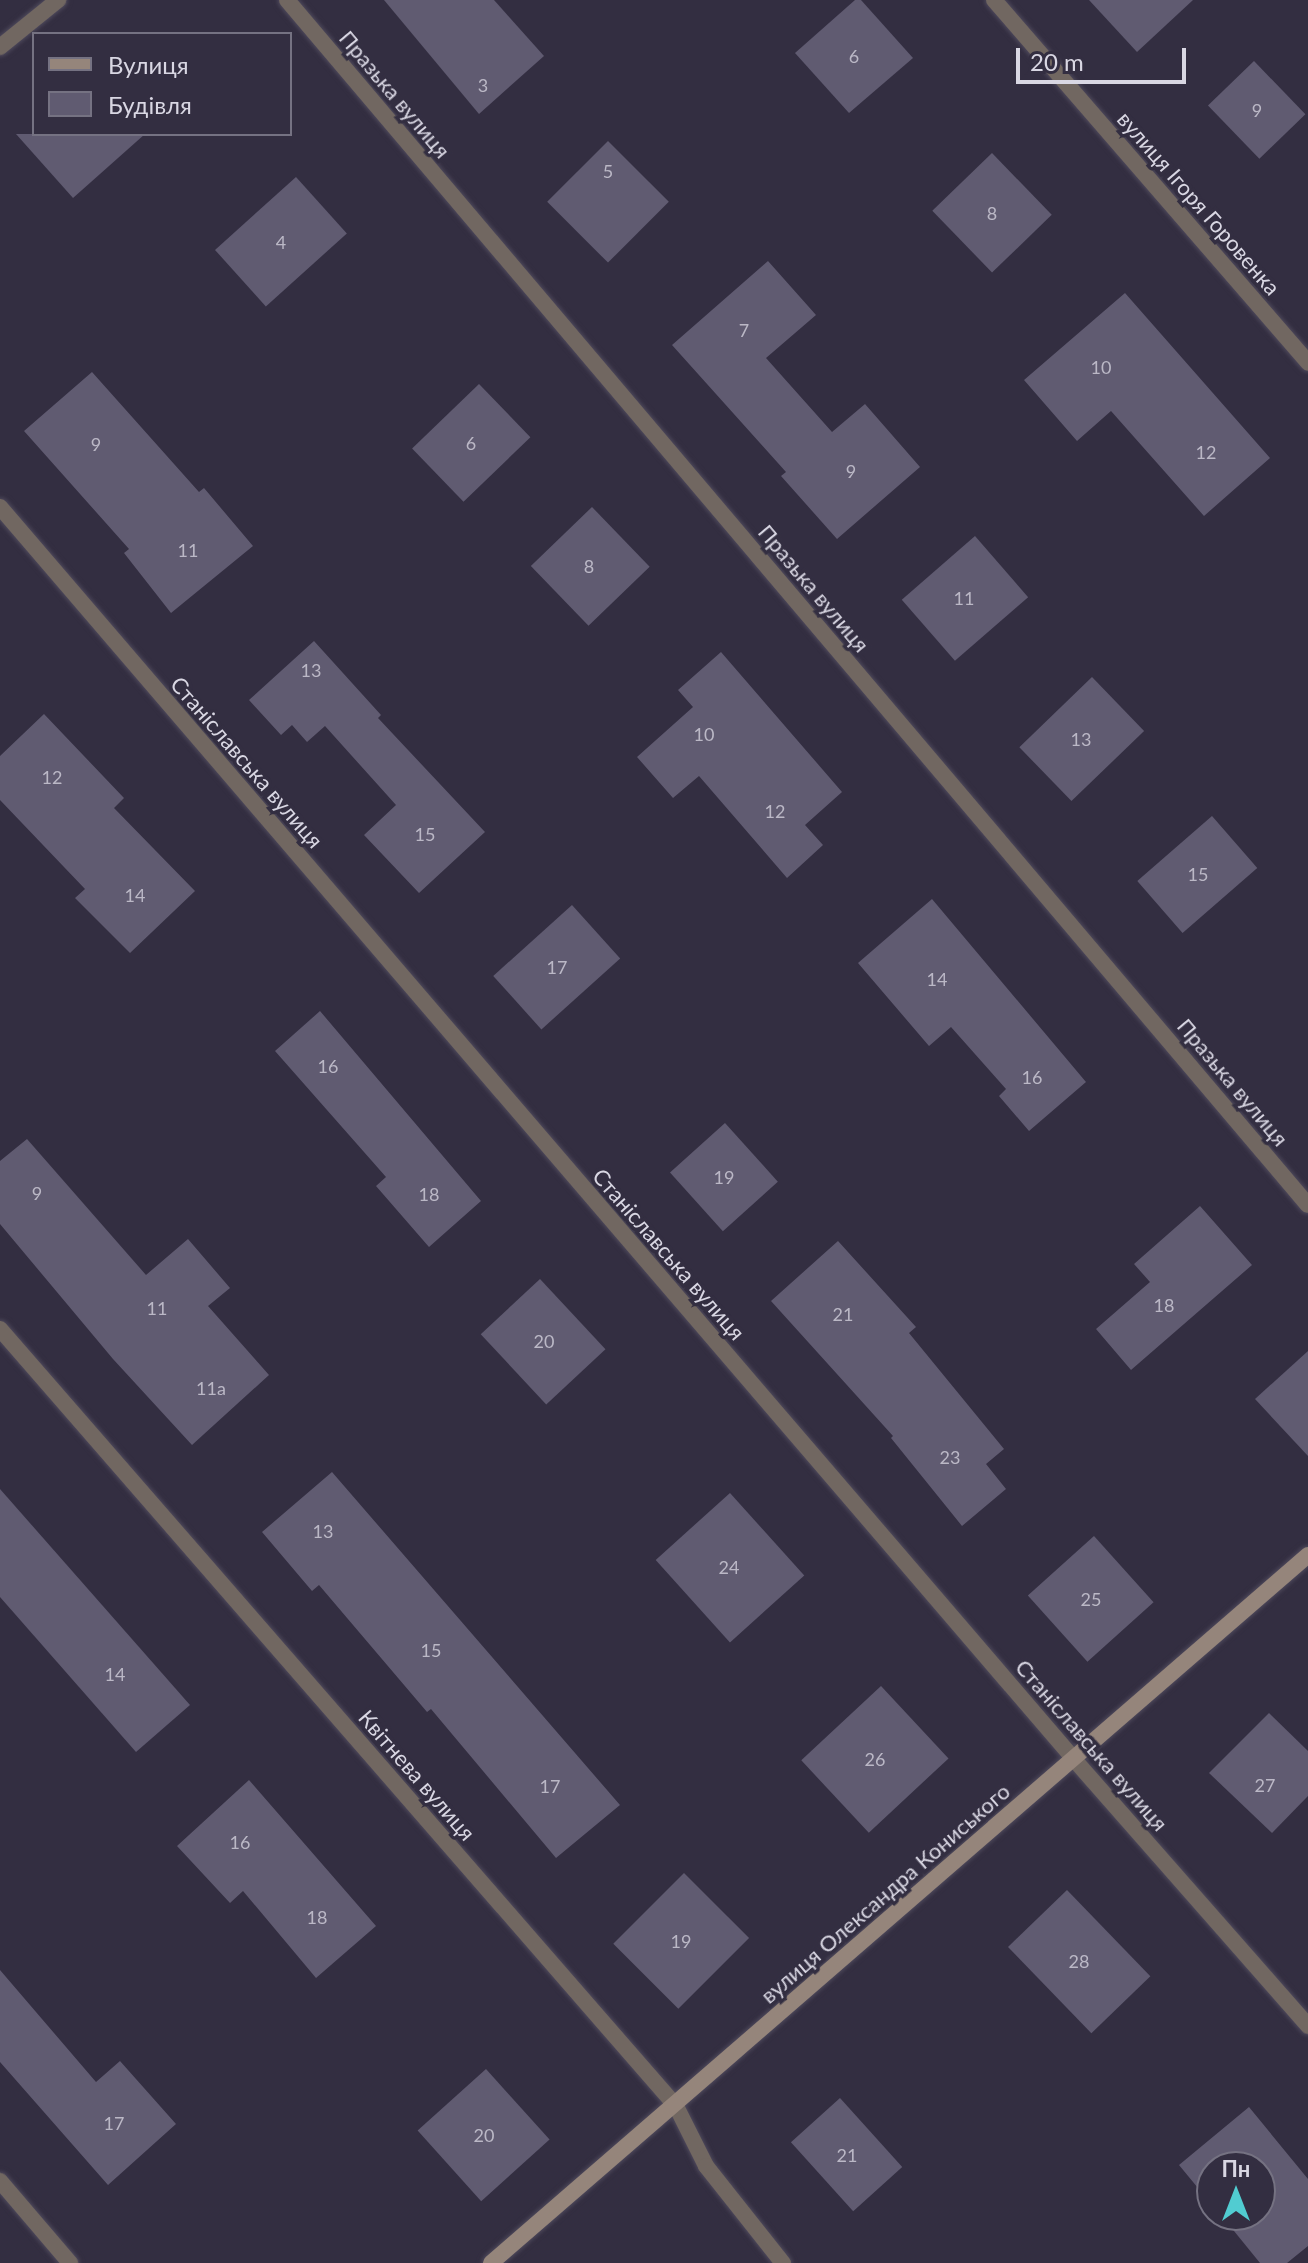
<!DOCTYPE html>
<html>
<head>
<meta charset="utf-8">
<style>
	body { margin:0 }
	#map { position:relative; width:1308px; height:2263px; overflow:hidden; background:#332e41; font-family:Lato,sans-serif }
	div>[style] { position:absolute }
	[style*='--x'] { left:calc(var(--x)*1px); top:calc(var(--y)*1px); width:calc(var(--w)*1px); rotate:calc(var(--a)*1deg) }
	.building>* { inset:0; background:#605b71; transform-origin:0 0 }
	.roads { filter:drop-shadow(0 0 2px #4e495b) drop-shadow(0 0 2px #4e495b) }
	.street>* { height:16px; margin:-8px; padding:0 8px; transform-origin:8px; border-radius:8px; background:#716761 }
	.secondary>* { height:16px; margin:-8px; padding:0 8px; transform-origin:8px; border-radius:8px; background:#95857b }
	span { translate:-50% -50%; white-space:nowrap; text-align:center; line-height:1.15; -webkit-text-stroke:7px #332e41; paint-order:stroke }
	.number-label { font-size:18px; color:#bbb8c6 }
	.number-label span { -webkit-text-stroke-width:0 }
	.street-label { font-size:22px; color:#d9d7e3 }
	.legend { position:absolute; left:32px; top:32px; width:260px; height:104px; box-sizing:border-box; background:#332e41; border:2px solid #757282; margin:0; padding:10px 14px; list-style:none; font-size:24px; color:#d9d7e3 }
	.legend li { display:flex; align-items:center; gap:16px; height:40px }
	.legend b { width:40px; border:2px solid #757282 }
	.north { position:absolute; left:1196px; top:2151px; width:80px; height:80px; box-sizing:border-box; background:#332e41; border:2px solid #757282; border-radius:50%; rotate:0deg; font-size:22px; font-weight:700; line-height:32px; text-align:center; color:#d9d7e3 }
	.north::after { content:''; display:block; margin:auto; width:28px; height:36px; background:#51ccd1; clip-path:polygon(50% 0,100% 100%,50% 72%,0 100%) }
	.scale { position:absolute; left:1016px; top:48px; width:170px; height:36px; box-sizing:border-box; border:4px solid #d9d7e3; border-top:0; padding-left:10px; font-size:24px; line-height:28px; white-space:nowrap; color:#d9d7e3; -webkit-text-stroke:6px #332e41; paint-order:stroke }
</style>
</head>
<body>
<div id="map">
	<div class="building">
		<i style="clip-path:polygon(384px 0,494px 0,544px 56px,479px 114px)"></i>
		<i style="clip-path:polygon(855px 0,861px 0,913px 58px,849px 113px,795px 53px)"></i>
		<i style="clip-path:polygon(1089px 0,1193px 0,1137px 52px)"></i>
		<i style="left:1254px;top:61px;width:74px;height:64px;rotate:46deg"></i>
		<i style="clip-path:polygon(16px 134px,145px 134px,73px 198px)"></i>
		<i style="left:608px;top:141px;width:86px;height:86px;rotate:45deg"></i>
		<i style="left:992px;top:153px;width:86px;height:83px;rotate:46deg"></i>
		<i style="left:296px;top:177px;width:76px;height:109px;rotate:48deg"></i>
		<i style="clip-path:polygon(768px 261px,816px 315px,766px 358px,832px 432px,865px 404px,920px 467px,837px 539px,781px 476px,786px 472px,672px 345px)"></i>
		<i style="clip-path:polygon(1125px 293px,1270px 458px,1204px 516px,1111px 411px,1077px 441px,1024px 380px)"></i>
		<i style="clip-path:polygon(92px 372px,199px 492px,204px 488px,253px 546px,171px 613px,124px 553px,129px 549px,24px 431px)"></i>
		<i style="left:479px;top:384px;width:74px;height:93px;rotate:46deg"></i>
		<i style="left:592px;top:507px;width:83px;height:85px;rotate:46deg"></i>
		<i style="left:975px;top:536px;width:81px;height:97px;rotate:49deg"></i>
		<i style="clip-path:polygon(314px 641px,381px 715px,378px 718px,485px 832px,419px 893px,364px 835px,396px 805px,325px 726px,307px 742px,292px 725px,281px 735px,249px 700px)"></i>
		<i style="clip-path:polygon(721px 652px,842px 792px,805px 825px,823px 845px,787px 878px,699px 776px,673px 798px,637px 757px,693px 707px,678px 690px)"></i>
		<i style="left:1092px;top:677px;width:75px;height:101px;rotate:46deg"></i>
		<i style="clip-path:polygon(44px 714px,124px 798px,114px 808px,195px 891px,130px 953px,75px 898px,85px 889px,0 800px,0 756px)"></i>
		<i style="left:1212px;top:816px;width:69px;height:99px;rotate:49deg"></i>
		<i style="clip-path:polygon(932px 899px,1086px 1082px,1029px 1131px,999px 1096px,1006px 1089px,951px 1027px,929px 1046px,858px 963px)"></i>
		<i style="left:572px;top:905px;width:72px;height:106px;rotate:48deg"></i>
		<i style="clip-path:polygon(320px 1011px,481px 1201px,429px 1247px,376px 1186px,386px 1177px,275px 1051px)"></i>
		<i style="left:725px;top:1123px;width:79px;height:74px;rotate:48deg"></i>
		<i style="clip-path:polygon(27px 1139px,146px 1275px,188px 1239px,230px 1288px,208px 1306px,269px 1375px,192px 1445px,113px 1359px,0 1224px,0 1161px)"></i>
		<i style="clip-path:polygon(1200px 1206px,1252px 1265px,1131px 1370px,1096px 1329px,1150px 1282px,1134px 1264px)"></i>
		<i style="clip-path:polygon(838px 1241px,916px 1327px,909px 1333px,1004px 1449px,986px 1464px,1006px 1489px,962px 1526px,891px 1438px,893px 1436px,771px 1301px)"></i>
		<i style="left:540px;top:1279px;width:96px;height:81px;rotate:47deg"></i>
		<i style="clip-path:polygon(1308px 1351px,1308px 1456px,1255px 1399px)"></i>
		<i style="clip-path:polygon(332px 1472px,620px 1805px,556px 1858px,431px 1709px,427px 1712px,319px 1585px,312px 1591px,262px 1532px)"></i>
		<i style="clip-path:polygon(0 1489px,190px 1705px,136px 1752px,0 1597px)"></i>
		<i style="left:730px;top:1493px;width:111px;height:100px;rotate:48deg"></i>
		<i style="left:1094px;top:1536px;width:89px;height:89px;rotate:48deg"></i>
		<i style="left:881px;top:1686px;width:99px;height:109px;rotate:47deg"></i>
		<i style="clip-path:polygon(1269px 1713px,1308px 1751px,1308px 1796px,1272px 1833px,1209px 1773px)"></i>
		<i style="clip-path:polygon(249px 1780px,376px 1926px,316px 1978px,243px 1891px,230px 1903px,177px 1846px)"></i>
		<i style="left:684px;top:1873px;width:92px;height:100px;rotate:45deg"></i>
		<i style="left:1067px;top:1890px;width:120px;height:82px;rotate:46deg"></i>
		<i style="clip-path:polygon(0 1970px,96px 2082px,120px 2061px,176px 2124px,108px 2185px,0 2062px)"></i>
		<i style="left:486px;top:2069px;width:95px;height:92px;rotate:48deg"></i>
		<i style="left:840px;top:2098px;width:93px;height:66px;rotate:48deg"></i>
		<i style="clip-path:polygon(1249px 2107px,1308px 2179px,1308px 2246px,1287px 2263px,1260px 2263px,1221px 2215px,1260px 2215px,1260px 2167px,1212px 2167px,1212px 2205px,1179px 2165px)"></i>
	</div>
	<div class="roads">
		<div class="street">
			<i style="--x:287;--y:0;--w:1579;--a:49.73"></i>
			<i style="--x:994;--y:0;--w:480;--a:49.1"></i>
			<i style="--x:0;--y:47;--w:75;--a:-39"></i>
			<i style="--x:0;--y:507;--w:1647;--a:49.38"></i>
			<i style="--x:1072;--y:1757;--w:358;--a:48.7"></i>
			<i style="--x:0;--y:1329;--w:1030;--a:48.98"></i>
			<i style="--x:676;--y:2106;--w:67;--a:63.4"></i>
			<i style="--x:706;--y:2166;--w:124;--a:51.6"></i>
			<i style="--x:0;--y:2181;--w:108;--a:49.5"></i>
		</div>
		<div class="secondary">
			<i style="--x:491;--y:2263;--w:1081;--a:-40.91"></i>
		</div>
	</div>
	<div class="number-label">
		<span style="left:854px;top:56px">6</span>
		<span style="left:483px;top:85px">3</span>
		<span style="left:1257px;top:110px">9</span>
		<span style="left:608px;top:171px">5</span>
		<span style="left:992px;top:213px">8</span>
		<span style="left:281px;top:242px">4</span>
		<span style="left:744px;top:330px">7</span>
		<span style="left:1101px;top:367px">10</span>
		<span style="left:471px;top:443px">6</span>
		<span style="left:96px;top:444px">9</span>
		<span style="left:1206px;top:452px">12</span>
		<span style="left:851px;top:471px">9</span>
		<span style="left:188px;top:550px">11</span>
		<span style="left:589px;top:566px">8</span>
		<span style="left:964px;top:598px">11</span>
		<span style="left:311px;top:670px">13</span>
		<span style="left:704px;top:734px">10</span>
		<span style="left:1081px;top:739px">13</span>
		<span style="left:52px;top:777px">12</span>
		<span style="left:775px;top:811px">12</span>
		<span style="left:425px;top:834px">15</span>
		<span style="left:1198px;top:874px">15</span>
		<span style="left:135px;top:895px">14</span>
		<span style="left:557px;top:967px">17</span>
		<span style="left:937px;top:979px">14</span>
		<span style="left:328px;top:1066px">16</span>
		<span style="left:1032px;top:1077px">16</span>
		<span style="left:724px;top:1177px">19</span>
		<span style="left:37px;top:1193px">9</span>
		<span style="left:429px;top:1194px">18</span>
		<span style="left:1164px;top:1305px">18</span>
		<span style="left:157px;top:1308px">11</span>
		<span style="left:843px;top:1314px">21</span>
		<span style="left:544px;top:1341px">20</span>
		<span style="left:211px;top:1388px">11а</span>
		<span style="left:950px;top:1457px">23</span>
		<span style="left:323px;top:1531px">13</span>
		<span style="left:729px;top:1567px">24</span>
		<span style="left:1091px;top:1599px">25</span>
		<span style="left:431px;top:1650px">15</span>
		<span style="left:115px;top:1674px">14</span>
		<span style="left:875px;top:1759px">26</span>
		<span style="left:1265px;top:1785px">27</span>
		<span style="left:550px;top:1786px">17</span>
		<span style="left:240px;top:1842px">16</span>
		<span style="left:317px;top:1917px">18</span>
		<span style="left:681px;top:1941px">19</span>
		<span style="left:1079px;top:1961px">28</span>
		<span style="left:114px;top:2123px">17</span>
		<span style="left:484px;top:2135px">20</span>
		<span style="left:847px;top:2155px">21</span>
	</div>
	<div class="street-label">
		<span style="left:395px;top:94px;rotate:50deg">Празька вулиця</span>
		<span style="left:1199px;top:203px;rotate:49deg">вулиця Ігоря Горовенка</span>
		<span style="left:814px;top:588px;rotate:50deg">Празька вулиця</span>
		<span style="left:247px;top:762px;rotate:49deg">Станіславська вулиця</span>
		<span style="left:1233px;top:1082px;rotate:50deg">Празька вулиця</span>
		<span style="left:669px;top:1254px;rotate:49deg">Станіславська вулиця</span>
		<span style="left:1092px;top:1745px;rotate:49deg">Станіславська вулиця</span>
		<span style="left:417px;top:1775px;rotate:49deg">Квітнева вулиця</span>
		<span style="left:885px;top:1893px;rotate:-41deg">вулиця Олександра Кониського</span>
	</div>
	<ul class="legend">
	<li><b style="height:10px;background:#95857b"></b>Вулиця</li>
	<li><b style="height:22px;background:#605b71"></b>Будівля</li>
	</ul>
	<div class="north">Пн</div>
	<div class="scale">20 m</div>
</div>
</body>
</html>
